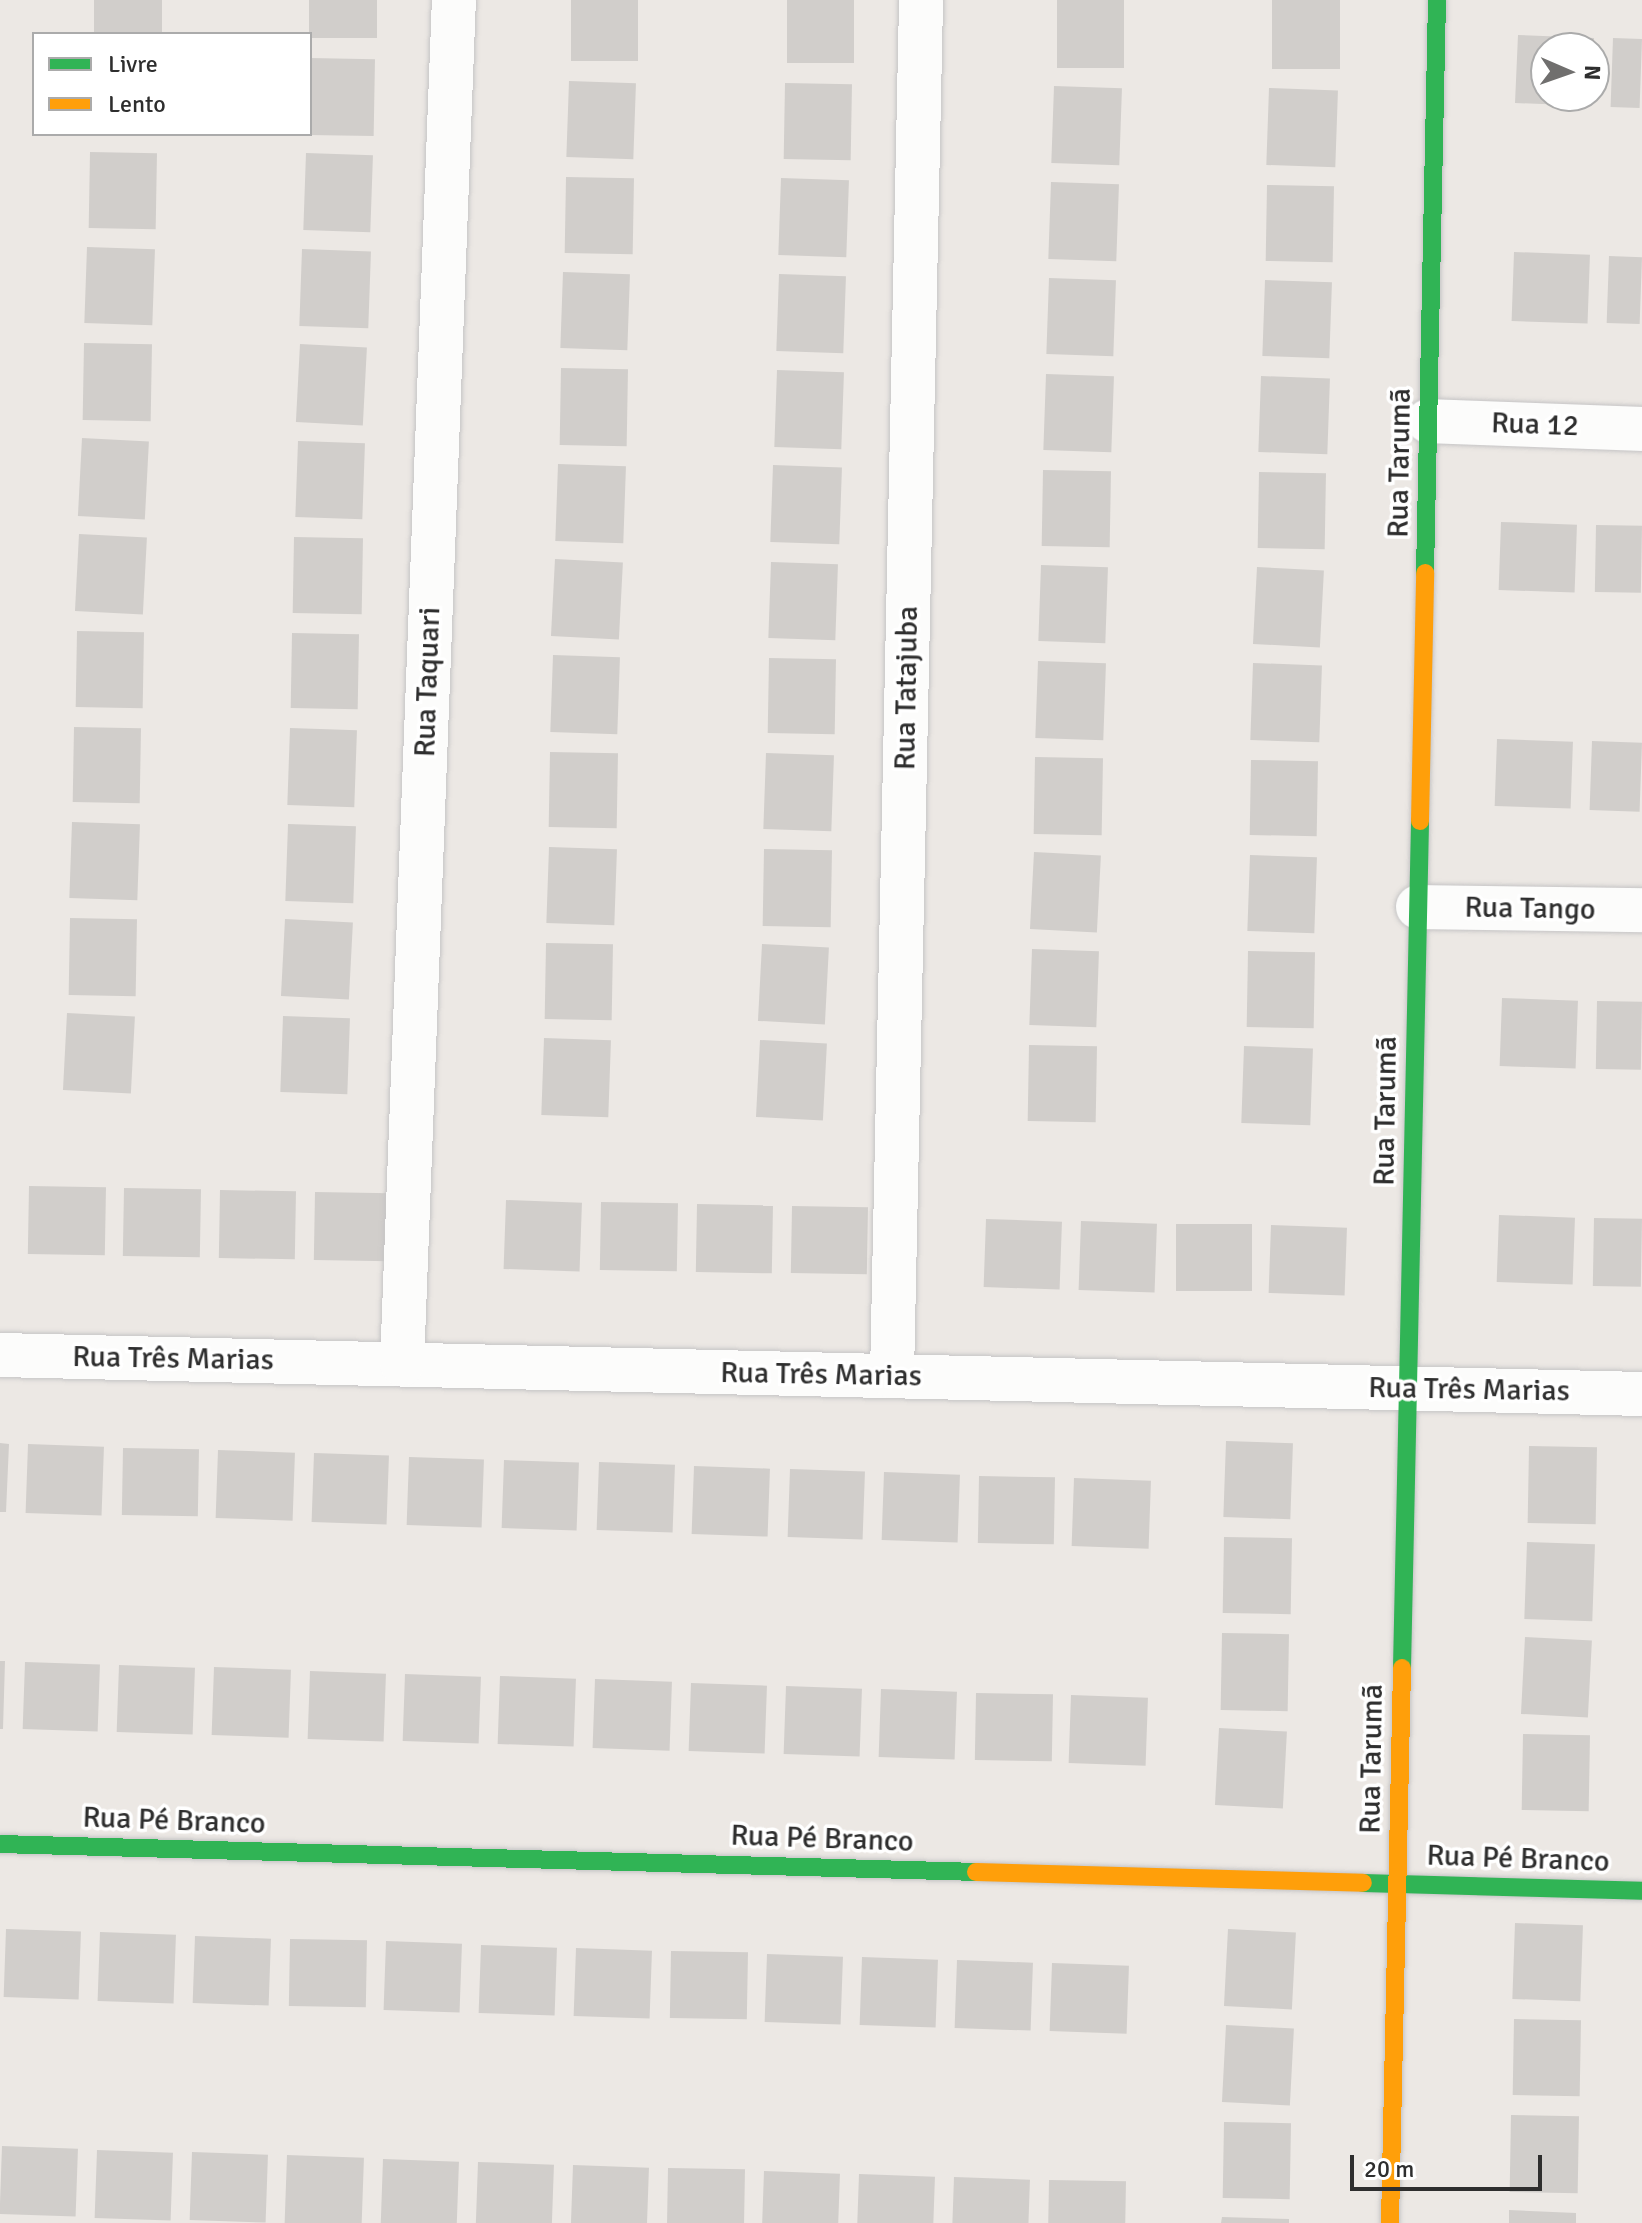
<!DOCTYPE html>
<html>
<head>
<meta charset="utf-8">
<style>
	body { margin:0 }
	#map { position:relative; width:1642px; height:2223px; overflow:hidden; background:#ece8e4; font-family:Signika,sans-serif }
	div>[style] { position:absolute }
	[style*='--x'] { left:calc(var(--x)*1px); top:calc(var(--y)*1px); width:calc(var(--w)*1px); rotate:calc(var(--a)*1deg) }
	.building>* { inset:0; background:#d1cecb; transform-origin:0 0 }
	.roads { filter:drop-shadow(0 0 2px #c5c4c5) drop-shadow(0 0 2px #c5c4c5) }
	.street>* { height:44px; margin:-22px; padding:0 22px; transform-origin:22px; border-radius:22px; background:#fcfcfb }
	.fast>* { height:18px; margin:-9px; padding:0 9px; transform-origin:9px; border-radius:9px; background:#30b455 }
	.slow>* { height:18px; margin:-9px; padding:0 9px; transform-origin:9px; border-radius:9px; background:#ff9f0a }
	span { translate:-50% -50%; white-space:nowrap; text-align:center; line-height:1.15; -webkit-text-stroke:7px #fff; paint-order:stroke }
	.street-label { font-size:30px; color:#2e2e2e }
	.legend { position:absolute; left:32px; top:32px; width:280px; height:104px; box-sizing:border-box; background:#fff; border:2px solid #ababab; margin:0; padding:10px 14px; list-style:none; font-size:24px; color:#2e2e2e }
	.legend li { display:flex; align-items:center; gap:16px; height:40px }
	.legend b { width:40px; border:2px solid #ababab }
	.north { position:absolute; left:1530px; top:32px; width:80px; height:80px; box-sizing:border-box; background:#fff; border:2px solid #ababab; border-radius:50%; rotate:92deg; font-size:22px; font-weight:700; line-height:32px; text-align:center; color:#2e2e2e }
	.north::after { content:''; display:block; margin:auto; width:28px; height:36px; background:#706f6e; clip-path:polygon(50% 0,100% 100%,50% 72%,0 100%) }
	.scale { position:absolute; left:1350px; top:2155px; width:192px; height:36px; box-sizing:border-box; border:4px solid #2e2e2e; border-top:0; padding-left:10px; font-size:24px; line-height:28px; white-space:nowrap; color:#2e2e2e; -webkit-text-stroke:6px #fff; paint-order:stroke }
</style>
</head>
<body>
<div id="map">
	<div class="building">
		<i style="left:94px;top:0;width:68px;height:34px"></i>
		<i style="left:309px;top:0;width:68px;height:38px"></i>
		<i style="left:571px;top:0;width:67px;height:61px"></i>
		<i style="left:787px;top:0;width:67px;height:63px"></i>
		<i style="left:1057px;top:0;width:67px;height:68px"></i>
		<i style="left:1272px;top:0;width:68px;height:69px"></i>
		<i style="clip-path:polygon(1518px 35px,1594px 38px,1593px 48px,1546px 48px,1546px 96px,1592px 96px,1591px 106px,1515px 103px)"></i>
		<i style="left:1613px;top:38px;width:29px;height:69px;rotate:2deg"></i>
		<i style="left:310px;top:58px;width:65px;height:77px;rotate:1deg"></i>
		<i style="left:569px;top:81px;width:67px;height:76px;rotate:2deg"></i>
		<i style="left:785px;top:83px;width:67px;height:76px;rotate:1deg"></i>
		<i style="left:1054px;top:86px;width:68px;height:77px;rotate:2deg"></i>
		<i style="left:1269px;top:88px;width:69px;height:77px;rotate:2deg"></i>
		<i style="left:90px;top:152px;width:67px;height:76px;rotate:1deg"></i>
		<i style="left:306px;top:153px;width:67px;height:77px;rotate:2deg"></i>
		<i style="left:566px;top:177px;width:68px;height:76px;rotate:1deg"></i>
		<i style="left:781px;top:178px;width:68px;height:77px;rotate:2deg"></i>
		<i style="left:1051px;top:182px;width:68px;height:77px;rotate:2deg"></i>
		<i style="left:1267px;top:185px;width:67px;height:76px;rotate:1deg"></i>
		<i style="left:87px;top:247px;width:68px;height:76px;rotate:2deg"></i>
		<i style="left:302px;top:249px;width:69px;height:77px;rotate:2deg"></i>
		<i style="left:1514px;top:252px;width:76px;height:69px;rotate:2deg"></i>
		<i style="left:1609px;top:256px;width:33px;height:67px;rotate:2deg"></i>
		<i style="left:563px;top:272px;width:67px;height:76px;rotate:2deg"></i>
		<i style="left:779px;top:274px;width:67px;height:77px;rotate:2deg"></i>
		<i style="left:1049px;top:278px;width:67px;height:76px;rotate:2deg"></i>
		<i style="left:1265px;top:280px;width:67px;height:76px;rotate:2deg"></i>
		<i style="left:84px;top:343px;width:68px;height:77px;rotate:1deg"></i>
		<i style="left:300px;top:344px;width:67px;height:78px;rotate:3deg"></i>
		<i style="left:561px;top:368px;width:67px;height:77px;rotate:1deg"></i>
		<i style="left:777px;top:370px;width:67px;height:77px;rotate:2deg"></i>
		<i style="left:1046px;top:374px;width:68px;height:76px;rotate:2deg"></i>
		<i style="left:1261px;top:376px;width:69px;height:76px;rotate:2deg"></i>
		<i style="left:82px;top:438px;width:67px;height:78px;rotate:3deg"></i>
		<i style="left:298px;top:441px;width:67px;height:76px;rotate:2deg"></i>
		<i style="left:558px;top:464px;width:68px;height:77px;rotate:2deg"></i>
		<i style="left:773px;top:465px;width:69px;height:77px;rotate:2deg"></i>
		<i style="left:1043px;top:470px;width:68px;height:76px;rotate:1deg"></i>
		<i style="left:1259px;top:472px;width:67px;height:76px;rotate:1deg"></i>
		<i style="left:1501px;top:522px;width:76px;height:68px;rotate:2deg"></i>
		<i style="left:1596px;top:525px;width:46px;height:67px;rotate:1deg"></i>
		<i style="left:79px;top:534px;width:68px;height:77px;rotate:3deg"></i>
		<i style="left:294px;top:537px;width:69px;height:76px;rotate:1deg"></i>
		<i style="left:555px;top:559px;width:68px;height:77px;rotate:3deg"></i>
		<i style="left:771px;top:562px;width:67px;height:76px;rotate:2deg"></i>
		<i style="left:1041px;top:565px;width:67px;height:76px;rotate:2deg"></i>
		<i style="left:1257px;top:567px;width:67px;height:77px;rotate:3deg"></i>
		<i style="left:77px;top:631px;width:67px;height:76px;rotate:1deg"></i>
		<i style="left:292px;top:633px;width:67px;height:75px;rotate:1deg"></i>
		<i style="left:553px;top:655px;width:67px;height:77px;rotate:2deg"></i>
		<i style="left:769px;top:658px;width:67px;height:75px;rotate:1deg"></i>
		<i style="left:1038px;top:661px;width:68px;height:77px;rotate:2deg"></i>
		<i style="left:1253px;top:663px;width:69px;height:77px;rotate:2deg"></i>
		<i style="left:74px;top:727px;width:67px;height:75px;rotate:1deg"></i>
		<i style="left:290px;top:728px;width:67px;height:77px;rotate:2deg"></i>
		<i style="left:1497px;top:739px;width:76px;height:67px;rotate:2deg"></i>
		<i style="left:1592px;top:741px;width:50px;height:69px;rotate:2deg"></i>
		<i style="left:550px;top:752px;width:68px;height:75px;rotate:1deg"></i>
		<i style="left:766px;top:753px;width:68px;height:76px;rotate:2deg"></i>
		<i style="left:1035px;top:757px;width:68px;height:77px;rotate:1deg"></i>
		<i style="left:1251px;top:760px;width:67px;height:75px;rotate:1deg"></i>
		<i style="left:72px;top:822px;width:68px;height:76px;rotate:2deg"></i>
		<i style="left:288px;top:824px;width:68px;height:77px;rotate:2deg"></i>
		<i style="left:549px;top:847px;width:68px;height:76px;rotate:2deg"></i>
		<i style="left:764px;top:849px;width:68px;height:77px;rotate:1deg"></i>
		<i style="left:1034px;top:852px;width:67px;height:77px;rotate:3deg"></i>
		<i style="left:1250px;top:855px;width:67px;height:76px;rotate:2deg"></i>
		<i style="left:70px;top:918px;width:67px;height:77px;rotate:1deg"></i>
		<i style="left:285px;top:919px;width:68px;height:77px;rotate:3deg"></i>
		<i style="left:546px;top:943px;width:67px;height:76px;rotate:1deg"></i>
		<i style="left:762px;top:944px;width:67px;height:77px;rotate:3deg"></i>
		<i style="left:1032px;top:949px;width:67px;height:76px;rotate:2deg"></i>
		<i style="left:1248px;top:951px;width:67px;height:76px;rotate:1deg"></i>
		<i style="left:1502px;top:998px;width:76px;height:68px;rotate:2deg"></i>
		<i style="left:1597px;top:1001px;width:45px;height:68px;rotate:1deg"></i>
		<i style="left:67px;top:1013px;width:68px;height:77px;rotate:3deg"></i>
		<i style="left:283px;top:1016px;width:67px;height:76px;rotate:2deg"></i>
		<i style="left:544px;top:1038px;width:67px;height:77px;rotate:2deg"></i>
		<i style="left:760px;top:1040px;width:67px;height:77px;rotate:3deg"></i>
		<i style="left:1029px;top:1045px;width:68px;height:76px;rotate:1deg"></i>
		<i style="left:1244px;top:1046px;width:69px;height:77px;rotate:2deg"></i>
		<i style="left:29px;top:1186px;width:77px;height:68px;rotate:1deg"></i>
		<i style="left:124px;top:1188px;width:77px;height:68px;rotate:1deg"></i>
		<i style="left:220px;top:1190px;width:76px;height:68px;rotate:1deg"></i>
		<i style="left:315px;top:1192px;width:76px;height:68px;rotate:1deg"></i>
		<i style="left:506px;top:1200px;width:76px;height:69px;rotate:2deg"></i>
		<i style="left:601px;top:1202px;width:77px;height:68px;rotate:1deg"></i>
		<i style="left:697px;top:1204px;width:76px;height:68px;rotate:1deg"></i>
		<i style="left:792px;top:1206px;width:76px;height:67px;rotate:1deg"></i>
		<i style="left:1499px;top:1215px;width:76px;height:67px;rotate:2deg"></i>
		<i style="left:1594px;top:1218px;width:48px;height:68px;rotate:1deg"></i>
		<i style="left:986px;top:1219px;width:76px;height:68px;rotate:2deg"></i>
		<i style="left:1081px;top:1221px;width:76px;height:69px;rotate:2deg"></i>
		<i style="left:1176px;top:1224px;width:76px;height:67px"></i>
		<i style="left:1271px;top:1225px;width:76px;height:68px;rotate:2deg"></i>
		<i style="left:1226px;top:1441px;width:67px;height:76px;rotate:2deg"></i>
		<i style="clip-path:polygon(0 1443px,9px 1444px,6px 1512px,0 1512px)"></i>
		<i style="left:28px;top:1444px;width:76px;height:69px;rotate:2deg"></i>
		<i style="left:1529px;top:1446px;width:68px;height:77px;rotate:1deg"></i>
		<i style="left:123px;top:1448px;width:76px;height:67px;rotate:1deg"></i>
		<i style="left:218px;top:1450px;width:77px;height:68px;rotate:2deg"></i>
		<i style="left:314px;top:1453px;width:75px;height:69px;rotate:2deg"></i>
		<i style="left:409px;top:1457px;width:75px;height:68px;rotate:2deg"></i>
		<i style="left:504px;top:1460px;width:75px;height:68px;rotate:2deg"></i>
		<i style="left:599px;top:1462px;width:76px;height:68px;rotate:2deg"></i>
		<i style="left:694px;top:1466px;width:76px;height:68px;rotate:2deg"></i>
		<i style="left:790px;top:1469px;width:75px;height:68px;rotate:2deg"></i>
		<i style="left:884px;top:1472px;width:76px;height:68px;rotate:2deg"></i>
		<i style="left:979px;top:1476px;width:76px;height:67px;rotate:1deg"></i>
		<i style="left:1074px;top:1478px;width:77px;height:68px;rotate:2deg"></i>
		<i style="left:1224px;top:1537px;width:68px;height:76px;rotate:1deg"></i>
		<i style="left:1527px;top:1542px;width:68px;height:77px;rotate:2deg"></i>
		<i style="left:1222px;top:1633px;width:67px;height:77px;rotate:1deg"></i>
		<i style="left:1525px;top:1637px;width:67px;height:77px;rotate:3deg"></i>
		<i style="clip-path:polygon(0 1661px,5px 1661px,3px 1729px,0 1729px)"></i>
		<i style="left:25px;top:1662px;width:75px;height:67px;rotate:2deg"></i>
		<i style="left:119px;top:1665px;width:76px;height:67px;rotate:2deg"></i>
		<i style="left:214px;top:1667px;width:77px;height:68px;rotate:2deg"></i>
		<i style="left:310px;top:1671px;width:76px;height:68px;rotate:2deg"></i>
		<i style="left:405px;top:1674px;width:76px;height:67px;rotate:2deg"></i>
		<i style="left:500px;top:1676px;width:76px;height:68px;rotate:2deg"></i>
		<i style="left:595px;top:1679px;width:77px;height:69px;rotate:2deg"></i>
		<i style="left:691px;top:1683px;width:76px;height:68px;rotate:2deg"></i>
		<i style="left:786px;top:1686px;width:76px;height:68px;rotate:2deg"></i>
		<i style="left:881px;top:1689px;width:76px;height:68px;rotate:2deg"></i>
		<i style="left:976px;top:1693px;width:77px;height:67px;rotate:1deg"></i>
		<i style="left:1071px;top:1695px;width:77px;height:68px;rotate:2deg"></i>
		<i style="left:1219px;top:1728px;width:68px;height:77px;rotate:3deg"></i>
		<i style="left:1523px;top:1734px;width:67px;height:76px;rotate:1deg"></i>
		<i style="left:1515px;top:1923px;width:68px;height:76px;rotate:2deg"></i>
		<i style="left:6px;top:1929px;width:75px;height:68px;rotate:2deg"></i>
		<i style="left:1228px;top:1929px;width:68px;height:77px;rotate:3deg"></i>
		<i style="left:100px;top:1932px;width:76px;height:69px;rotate:2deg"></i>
		<i style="left:195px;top:1936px;width:76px;height:67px;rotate:2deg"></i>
		<i style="left:290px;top:1939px;width:77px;height:67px;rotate:1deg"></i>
		<i style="left:386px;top:1941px;width:76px;height:69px;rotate:2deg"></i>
		<i style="left:481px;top:1945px;width:76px;height:68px;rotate:2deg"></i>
		<i style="left:576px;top:1948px;width:76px;height:68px;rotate:2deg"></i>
		<i style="left:671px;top:1951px;width:77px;height:67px;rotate:1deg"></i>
		<i style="left:767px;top:1954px;width:76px;height:68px;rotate:2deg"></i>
		<i style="left:862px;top:1957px;width:76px;height:68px;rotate:2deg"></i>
		<i style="left:957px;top:1960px;width:76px;height:68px;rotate:2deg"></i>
		<i style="left:1052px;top:1963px;width:77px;height:68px;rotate:2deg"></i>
		<i style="left:1514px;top:2019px;width:67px;height:76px;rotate:1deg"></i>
		<i style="left:1226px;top:2025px;width:68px;height:77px;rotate:3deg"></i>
		<i style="left:1511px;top:2115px;width:68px;height:77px;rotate:1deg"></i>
		<i style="left:1224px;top:2122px;width:67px;height:76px;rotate:1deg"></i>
		<i style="left:2px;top:2146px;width:76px;height:68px;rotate:2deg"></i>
		<i style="left:97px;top:2150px;width:76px;height:68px;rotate:2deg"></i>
		<i style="left:192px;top:2152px;width:76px;height:68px;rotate:2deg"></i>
		<i style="left:287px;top:2155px;width:77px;height:68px;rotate:2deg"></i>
		<i style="left:383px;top:2159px;width:76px;height:64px;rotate:2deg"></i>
		<i style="left:478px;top:2162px;width:76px;height:61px;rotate:2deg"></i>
		<i style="left:573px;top:2165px;width:76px;height:58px;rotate:2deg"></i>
		<i style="left:668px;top:2168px;width:77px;height:55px;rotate:1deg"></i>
		<i style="left:764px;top:2171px;width:76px;height:52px;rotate:2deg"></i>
		<i style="left:859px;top:2174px;width:76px;height:49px;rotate:2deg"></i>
		<i style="left:954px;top:2177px;width:76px;height:46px;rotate:2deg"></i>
		<i style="left:1049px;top:2180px;width:77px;height:43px;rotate:1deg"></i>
		<i style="clip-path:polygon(1509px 2210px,1576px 2213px,1576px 2223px,1509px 2223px)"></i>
		<i style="clip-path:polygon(1222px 2217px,1289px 2219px,1289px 2223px,1221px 2223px)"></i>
	</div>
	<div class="roads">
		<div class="street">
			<i style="--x:1428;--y:421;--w:214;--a:2.1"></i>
			<i style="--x:1418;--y:907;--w:224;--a:0.8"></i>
			<i style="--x:0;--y:1355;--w:1642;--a:1.36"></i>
			<i style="--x:402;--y:1364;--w:1365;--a:-87.82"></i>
			<i style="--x:892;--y:1376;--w:1376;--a:-88.79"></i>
		</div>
		<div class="fast">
			<i style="--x:1425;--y:573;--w:573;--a:-88.8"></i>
			<i style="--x:1402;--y:1668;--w:847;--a:-88.78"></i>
			<i style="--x:0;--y:1844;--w:976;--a:1.64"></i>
			<i style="--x:1363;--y:1883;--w:279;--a:1.6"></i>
		</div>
		<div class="slow">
			<i style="--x:1420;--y:821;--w:248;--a:-88.8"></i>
			<i style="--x:976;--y:1872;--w:387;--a:1.6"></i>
			<i style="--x:1390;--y:2223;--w:555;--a:-88.76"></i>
		</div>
	</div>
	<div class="street-label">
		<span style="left:1535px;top:425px;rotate:2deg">Rua 12</span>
		<span style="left:1400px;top:463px;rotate:-89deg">Rua Tarumã</span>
		<span style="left:428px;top:682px;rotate:-88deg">Rua Taquari</span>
		<span style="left:907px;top:688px;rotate:-89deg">Rua Tatajuba</span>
		<span style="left:1530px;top:909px;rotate:1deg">Rua Tango</span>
		<span style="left:1386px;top:1111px;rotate:-89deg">Rua Tarumã</span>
		<span style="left:173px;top:1359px;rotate:1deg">Rua Três Marias</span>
		<span style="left:821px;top:1375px;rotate:1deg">Rua Três Marias</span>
		<span style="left:1469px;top:1390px;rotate:1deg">Rua Três Marias</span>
		<span style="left:1372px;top:1759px;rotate:-89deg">Rua Tarumã</span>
		<span style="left:174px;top:1821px;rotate:2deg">Rua Pé Branco</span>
		<span style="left:822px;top:1839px;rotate:2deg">Rua Pé Branco</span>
		<span style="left:1518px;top:1859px;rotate:2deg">Rua Pé Branco</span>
	</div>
	<ul class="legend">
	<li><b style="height:10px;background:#30b455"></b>Livre</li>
	<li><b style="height:10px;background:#ff9f0a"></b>Lento</li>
	</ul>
	<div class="north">N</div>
	<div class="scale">20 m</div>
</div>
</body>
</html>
